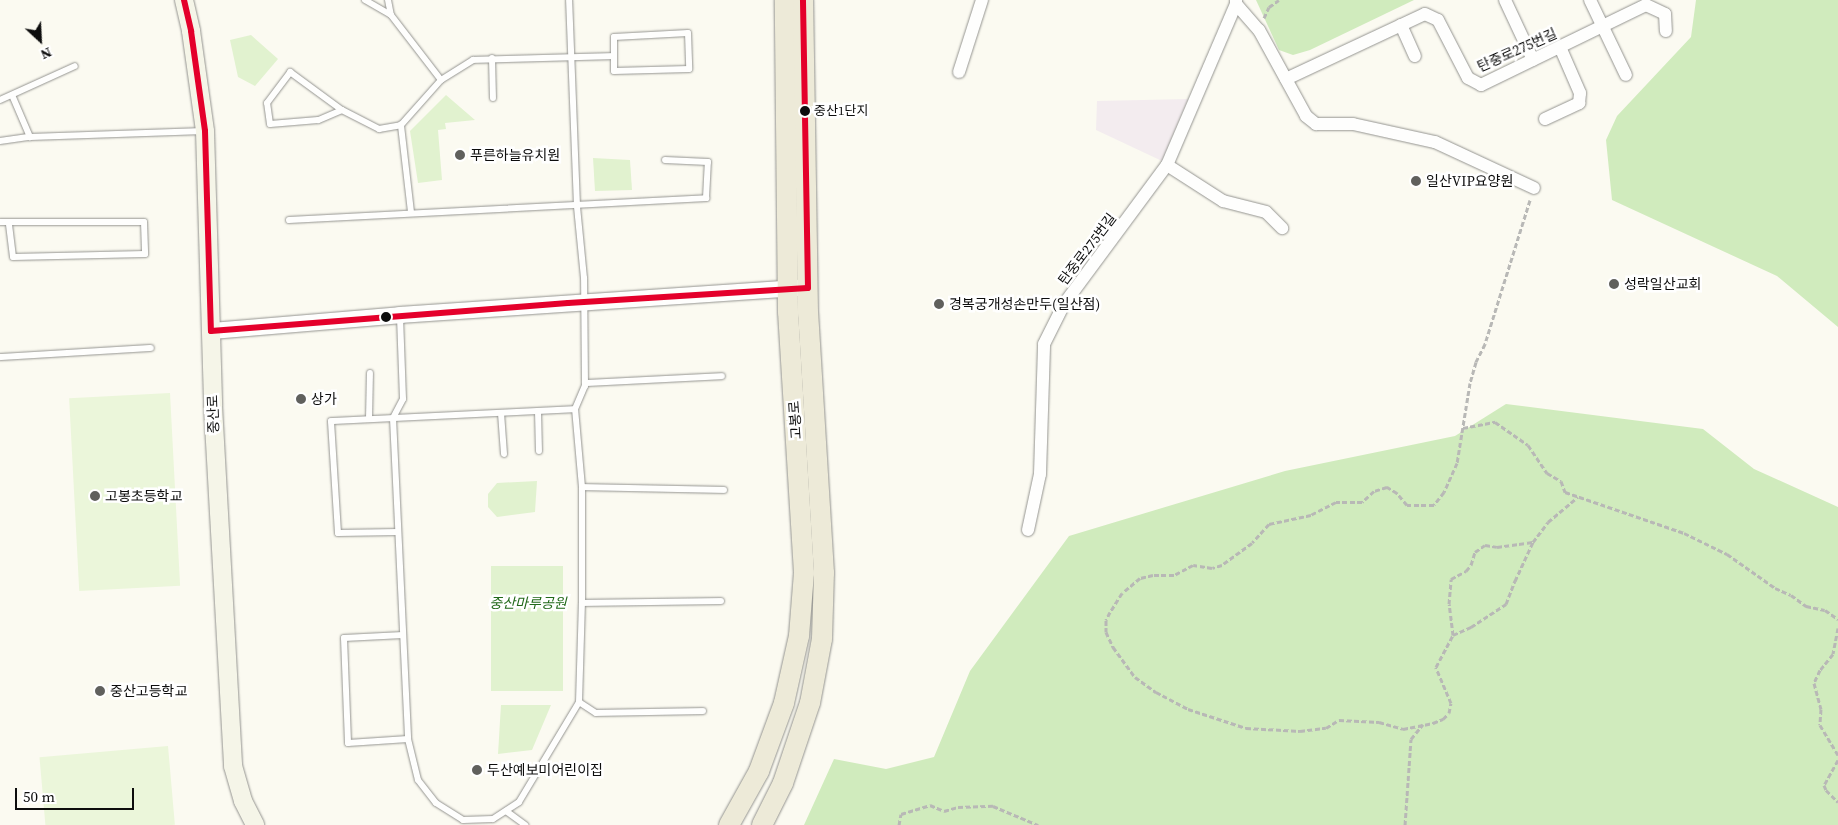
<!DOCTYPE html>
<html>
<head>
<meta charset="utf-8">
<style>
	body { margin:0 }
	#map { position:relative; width:1838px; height:825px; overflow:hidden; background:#fbfaf1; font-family:"Source Serif 4","Noto Sans KR",serif }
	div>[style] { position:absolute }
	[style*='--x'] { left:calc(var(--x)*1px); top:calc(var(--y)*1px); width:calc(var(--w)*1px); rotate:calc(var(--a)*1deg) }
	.industrial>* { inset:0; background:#f3ecef }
	.green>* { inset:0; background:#e1f2cf; transform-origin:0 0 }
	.forest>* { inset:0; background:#d0ebbd }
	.pitch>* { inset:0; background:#ebf6da; transform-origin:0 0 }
	.path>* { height:3px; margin-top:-1.5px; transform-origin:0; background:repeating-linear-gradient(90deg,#b8b8b6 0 5px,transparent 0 7.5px) }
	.roads { filter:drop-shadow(0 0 1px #949490) drop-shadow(0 0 1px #949490) }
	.service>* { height:6px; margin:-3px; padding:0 3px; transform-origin:3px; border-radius:3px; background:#fefefd }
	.minor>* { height:12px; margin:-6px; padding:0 6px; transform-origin:6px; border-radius:6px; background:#fefefd }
	.tertiary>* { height:16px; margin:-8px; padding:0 8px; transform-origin:8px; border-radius:8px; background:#fefefd }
	.secondary>* { height:18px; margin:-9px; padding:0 9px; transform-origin:9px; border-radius:9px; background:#f5f5e8 }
	.primary>* { height:20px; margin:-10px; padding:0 10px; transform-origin:10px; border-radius:10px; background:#edead8 }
	.bus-1>* { height:6px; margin:-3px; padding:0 3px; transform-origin:3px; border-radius:3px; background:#e4002b }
	.dots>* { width:14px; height:14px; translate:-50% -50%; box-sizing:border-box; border:2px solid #fff; border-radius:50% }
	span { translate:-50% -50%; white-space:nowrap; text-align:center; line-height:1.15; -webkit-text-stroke:5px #fff; paint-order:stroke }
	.bus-label { font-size:13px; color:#0d0d0d }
	.left { translate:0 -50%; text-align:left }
	.street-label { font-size:14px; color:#0d0d0d }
	.poi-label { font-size:14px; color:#0d0d0d }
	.park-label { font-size:14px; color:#216919; font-style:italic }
	.north { position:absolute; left:15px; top:15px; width:50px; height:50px; -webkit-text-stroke:4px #fff; paint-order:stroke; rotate:155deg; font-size:14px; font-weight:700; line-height:20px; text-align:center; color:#0d0d0d }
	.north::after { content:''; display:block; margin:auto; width:18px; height:22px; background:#0d0d0d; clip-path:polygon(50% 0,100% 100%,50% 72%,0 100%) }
	.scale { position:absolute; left:15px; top:788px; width:119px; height:22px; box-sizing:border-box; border:2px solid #0d0d0d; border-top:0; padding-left:6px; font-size:15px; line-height:18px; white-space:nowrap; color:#0d0d0d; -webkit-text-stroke:4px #fff; paint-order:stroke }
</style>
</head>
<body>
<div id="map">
	<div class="industrial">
		<i style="clip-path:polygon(1188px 99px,1162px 161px,1096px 130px,1097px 101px)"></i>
	</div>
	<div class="green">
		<i style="clip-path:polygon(251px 35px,278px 59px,255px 86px,238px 77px,230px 40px)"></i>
		<i style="clip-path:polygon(446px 95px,475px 120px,445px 123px,446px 129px,438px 130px,442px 180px,418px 183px,410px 131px)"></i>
		<i style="clip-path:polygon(593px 158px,630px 160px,632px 190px,595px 191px)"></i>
		<i style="clip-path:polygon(537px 481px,535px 512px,497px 517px,488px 507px,488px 494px,497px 483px)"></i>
		<i style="left:563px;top:566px;width:125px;height:72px;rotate:90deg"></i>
		<i style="clip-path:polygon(501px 705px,551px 705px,532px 750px,498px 754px)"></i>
	</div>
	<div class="forest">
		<i style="clip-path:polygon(1256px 0,1414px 0,1310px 50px,1293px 55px,1279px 50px)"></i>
		<i style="clip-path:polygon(1696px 0,1838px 0,1838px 327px,1777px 276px,1612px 200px,1606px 140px,1617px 116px,1691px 37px)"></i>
		<i style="clip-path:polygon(1506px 404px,1703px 429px,1754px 469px,1838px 507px,1838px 825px,804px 825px,834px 759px,886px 769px,934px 757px,970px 671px,1069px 536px,1285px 471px,1455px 436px)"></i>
	</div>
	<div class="pitch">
		<i style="left:170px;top:393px;width:193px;height:101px;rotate:87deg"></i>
		<i style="left:168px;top:746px;width:79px;height:129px;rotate:85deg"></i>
	</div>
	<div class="path">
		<i style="--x:1264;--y:18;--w:12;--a:-66"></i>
		<i style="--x:1269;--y:7;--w:12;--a:-35"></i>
		<i style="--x:1530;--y:200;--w:151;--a:107.4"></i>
		<i style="--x:1485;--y:344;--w:20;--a:117"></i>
		<i style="--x:1476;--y:362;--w:22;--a:106"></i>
		<i style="--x:1470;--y:383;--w:81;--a:99.2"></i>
		<i style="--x:1457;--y:463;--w:32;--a:114"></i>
		<i style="--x:1444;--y:492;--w:16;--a:128"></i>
		<i style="--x:1434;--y:505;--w:27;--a:180"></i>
		<i style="--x:1407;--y:505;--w:16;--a:-130"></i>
		<i style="--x:1397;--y:493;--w:12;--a:-149"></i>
		<i style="--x:1387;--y:487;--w:14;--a:163"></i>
		<i style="--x:1374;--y:491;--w:16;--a:137"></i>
		<i style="--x:1362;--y:502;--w:26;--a:180"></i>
		<i style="--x:1336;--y:502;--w:28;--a:153"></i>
		<i style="--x:1311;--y:515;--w:43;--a:167.9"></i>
		<i style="--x:1269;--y:524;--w:25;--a:132"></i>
		<i style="--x:1252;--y:543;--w:37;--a:144"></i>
		<i style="--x:1222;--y:565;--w:10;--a:163"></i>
		<i style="--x:1212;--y:568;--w:19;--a:-171"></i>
		<i style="--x:1193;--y:565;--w:21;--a:152"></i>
		<i style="--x:1174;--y:575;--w:21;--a:180"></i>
		<i style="--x:1153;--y:575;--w:13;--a:167"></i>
		<i style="--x:1140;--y:578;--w:23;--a:140"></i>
		<i style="--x:1122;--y:593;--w:22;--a:122"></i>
		<i style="--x:1110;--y:612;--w:9;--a:117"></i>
		<i style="--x:1106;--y:620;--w:12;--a:90"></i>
		<i style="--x:1106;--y:632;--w:17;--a:65"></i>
		<i style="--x:1113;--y:647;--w:37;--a:54"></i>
		<i style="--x:1135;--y:677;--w:26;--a:36"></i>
		<i style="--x:1156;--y:692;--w:36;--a:28"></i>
		<i style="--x:1188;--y:709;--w:61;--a:18.1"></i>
		<i style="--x:1246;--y:728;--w:54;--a:3.2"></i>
		<i style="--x:1300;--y:731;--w:26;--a:-7"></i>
		<i style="--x:1326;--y:728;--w:15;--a:-32"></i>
		<i style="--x:1339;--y:720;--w:40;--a:2.9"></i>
		<i style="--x:1379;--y:722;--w:25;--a:16"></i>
		<i style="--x:1403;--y:729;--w:31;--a:-11"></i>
		<i style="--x:1433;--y:723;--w:11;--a:-22"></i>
		<i style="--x:1443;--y:719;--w:8;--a:-45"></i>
		<i style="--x:1449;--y:713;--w:10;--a:-79"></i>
		<i style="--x:1451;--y:703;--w:39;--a:-113"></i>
		<i style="--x:1436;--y:667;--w:36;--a:-62"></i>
		<i style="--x:1453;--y:635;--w:31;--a:-97"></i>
		<i style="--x:1449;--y:604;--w:25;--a:-85"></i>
		<i style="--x:1451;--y:579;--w:17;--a:-28"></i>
		<i style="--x:1466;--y:571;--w:8;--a:-50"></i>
		<i style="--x:1471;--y:565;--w:14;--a:-73"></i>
		<i style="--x:1475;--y:552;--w:12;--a:-35"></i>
		<i style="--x:1485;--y:545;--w:12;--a:9"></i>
		<i style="--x:1497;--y:547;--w:36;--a:-8"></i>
		<i style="--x:1463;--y:428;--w:33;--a:-11"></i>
		<i style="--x:1495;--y:422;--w:40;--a:34.9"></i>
		<i style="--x:1528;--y:445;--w:34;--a:56"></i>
		<i style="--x:1547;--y:473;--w:16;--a:30"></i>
		<i style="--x:1561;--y:481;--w:12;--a:70"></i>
		<i style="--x:1565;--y:492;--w:126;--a:19"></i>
		<i style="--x:1684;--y:533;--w:48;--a:26"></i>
		<i style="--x:1727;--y:554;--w:59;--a:35.3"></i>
		<i style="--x:1775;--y:588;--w:17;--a:24"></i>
		<i style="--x:1791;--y:595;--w:19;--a:36"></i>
		<i style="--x:1806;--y:606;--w:19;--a:12"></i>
		<i style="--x:1825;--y:610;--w:16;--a:35"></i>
		<i style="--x:1838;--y:628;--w:26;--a:101"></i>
		<i style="--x:1833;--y:654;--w:21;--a:129"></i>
		<i style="--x:1820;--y:670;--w:14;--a:115"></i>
		<i style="--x:1814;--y:683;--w:27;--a:75"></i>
		<i style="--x:1821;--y:709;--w:16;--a:94"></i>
		<i style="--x:1820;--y:725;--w:35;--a:59"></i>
		<i style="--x:1453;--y:635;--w:20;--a:-24"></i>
		<i style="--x:1471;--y:627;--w:42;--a:-33.3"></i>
		<i style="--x:1506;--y:604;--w:25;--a:-69"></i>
		<i style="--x:1515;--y:581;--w:43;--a:-65.2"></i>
		<i style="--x:1533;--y:542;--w:25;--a:-53"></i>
		<i style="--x:1548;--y:522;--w:39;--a:-40"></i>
		<i style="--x:1838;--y:760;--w:29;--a:119"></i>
		<i style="--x:1824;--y:785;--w:5;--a:68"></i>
		<i style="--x:1826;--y:790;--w:17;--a:45"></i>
		<i style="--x:899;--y:825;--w:11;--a:-80"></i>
		<i style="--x:901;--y:814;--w:30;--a:-17"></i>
		<i style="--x:930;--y:805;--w:15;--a:23"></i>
		<i style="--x:944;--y:811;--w:15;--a:-16"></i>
		<i style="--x:958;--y:807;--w:35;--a:-2"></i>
		<i style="--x:993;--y:806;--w:49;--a:22.9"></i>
		<i style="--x:1405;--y:825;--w:86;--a:-86"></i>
		<i style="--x:1411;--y:739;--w:19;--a:-51"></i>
	</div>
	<div class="roads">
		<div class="service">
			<i style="--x:365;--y:0;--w:30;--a:30"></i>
			<i style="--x:391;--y:15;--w:82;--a:52.4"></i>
			<i style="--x:388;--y:0;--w:15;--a:79"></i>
			<i style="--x:688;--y:33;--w:36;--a:88"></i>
			<i style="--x:689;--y:69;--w:75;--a:178.5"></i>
			<i style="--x:614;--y:71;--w:34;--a:-90"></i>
			<i style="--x:614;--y:37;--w:74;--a:-3.1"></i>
			<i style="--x:492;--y:58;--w:40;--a:88.6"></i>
			<i style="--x:12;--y:95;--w:46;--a:66.8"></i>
			<i style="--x:0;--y:100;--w:82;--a:-24.4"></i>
			<i style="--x:342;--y:110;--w:26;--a:157"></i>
			<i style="--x:318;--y:120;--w:48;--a:175.2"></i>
			<i style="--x:270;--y:124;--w:21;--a:-98"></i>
			<i style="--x:267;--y:103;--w:39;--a:-53"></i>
			<i style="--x:290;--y:72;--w:64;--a:36.2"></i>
			<i style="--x:342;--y:110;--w:42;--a:27.2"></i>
			<i style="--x:379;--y:129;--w:22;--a:-10"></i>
			<i style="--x:0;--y:141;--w:30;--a:-8"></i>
			<i style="--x:30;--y:137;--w:174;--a:-2"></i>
			<i style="--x:411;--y:212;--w:88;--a:-96.6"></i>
			<i style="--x:401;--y:125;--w:60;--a:-48.4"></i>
			<i style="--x:441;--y:80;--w:38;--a:-32"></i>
			<i style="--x:473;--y:60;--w:140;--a:-1.6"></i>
			<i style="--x:289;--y:220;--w:418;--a:-3"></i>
			<i style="--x:706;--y:198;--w:36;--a:-87"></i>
			<i style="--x:708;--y:162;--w:43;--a:-177.3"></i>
			<i style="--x:0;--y:222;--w:144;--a:0"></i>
			<i style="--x:144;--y:222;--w:32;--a:88"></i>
			<i style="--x:145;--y:254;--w:132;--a:178.7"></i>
			<i style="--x:13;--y:257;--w:35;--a:-97"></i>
			<i style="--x:400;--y:317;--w:82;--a:87.9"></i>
			<i style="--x:403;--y:399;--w:21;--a:118"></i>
			<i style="--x:393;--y:418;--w:321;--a:87.3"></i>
			<i style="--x:408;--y:739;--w:42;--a:76.3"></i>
			<i style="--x:418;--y:780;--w:29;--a:52"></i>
			<i style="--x:436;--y:803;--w:32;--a:32"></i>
			<i style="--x:463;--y:820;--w:30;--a:-2"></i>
			<i style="--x:493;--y:819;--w:31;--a:-33"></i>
			<i style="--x:519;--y:802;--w:117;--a:-59"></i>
			<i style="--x:579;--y:702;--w:99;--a:-88.3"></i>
			<i style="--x:582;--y:603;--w:116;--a:-90"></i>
			<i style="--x:582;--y:487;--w:78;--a:-95.1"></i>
			<i style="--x:575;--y:409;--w:25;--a:-67"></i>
			<i style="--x:585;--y:386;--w:108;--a:-90.5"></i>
			<i style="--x:584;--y:278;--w:72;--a:-95.6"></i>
			<i style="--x:577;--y:206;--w:206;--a:-92.2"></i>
			<i style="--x:0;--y:357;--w:151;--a:-3.4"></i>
			<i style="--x:585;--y:383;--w:137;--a:-2.9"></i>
			<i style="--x:538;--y:411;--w:40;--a:88.6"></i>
			<i style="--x:501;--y:413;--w:41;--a:85.8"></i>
			<i style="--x:369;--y:419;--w:46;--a:-88.8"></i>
			<i style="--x:582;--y:487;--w:142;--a:1.2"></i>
			<i style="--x:398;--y:532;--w:60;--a:179"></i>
			<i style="--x:338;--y:533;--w:112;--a:-93.6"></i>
			<i style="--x:331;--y:421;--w:244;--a:-2.8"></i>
			<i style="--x:582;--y:603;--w:139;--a:-0.8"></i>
			<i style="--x:403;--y:635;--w:59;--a:177.1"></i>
			<i style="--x:344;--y:638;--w:105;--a:87.8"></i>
			<i style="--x:348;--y:743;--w:60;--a:-3.8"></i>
			<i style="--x:579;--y:702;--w:20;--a:33"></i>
			<i style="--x:596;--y:713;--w:107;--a:-1.1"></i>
			<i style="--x:506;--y:811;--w:24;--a:36"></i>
		</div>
		<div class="minor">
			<i style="--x:1236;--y:0;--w:4;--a:90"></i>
			<i style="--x:1236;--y:4;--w:35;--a:49"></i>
			<i style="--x:1259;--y:30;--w:98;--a:61.3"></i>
			<i style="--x:1306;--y:116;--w:13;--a:39"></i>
			<i style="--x:1316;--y:124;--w:37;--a:0"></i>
			<i style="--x:1353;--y:124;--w:84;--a:12.4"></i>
			<i style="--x:1435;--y:142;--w:109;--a:24.9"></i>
			<i style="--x:1505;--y:0;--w:66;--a:65"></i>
			<i style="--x:1590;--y:0;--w:83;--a:64.4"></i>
			<i style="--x:1401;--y:25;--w:34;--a:66"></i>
			<i style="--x:959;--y:72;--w:76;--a:-72.3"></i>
			<i style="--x:1286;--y:79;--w:153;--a:-25.1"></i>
			<i style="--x:1425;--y:14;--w:14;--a:25"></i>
			<i style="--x:1438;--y:20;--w:65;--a:62.7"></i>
			<i style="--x:1468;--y:78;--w:15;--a:28"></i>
			<i style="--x:1481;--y:85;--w:183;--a:-25.9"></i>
			<i style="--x:1646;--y:5;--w:21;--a:25"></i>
			<i style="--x:1665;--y:14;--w:17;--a:87"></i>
			<i style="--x:1545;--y:119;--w:38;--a:-25"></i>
			<i style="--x:1579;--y:103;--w:10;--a:-84"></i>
			<i style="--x:1580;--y:93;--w:50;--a:-113.5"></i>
			<i style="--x:1167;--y:165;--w:67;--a:32.7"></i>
			<i style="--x:1223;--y:201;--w:44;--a:14.3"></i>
			<i style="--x:1266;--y:212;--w:23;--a:45"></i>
			<i style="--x:1028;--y:530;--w:57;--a:-77.9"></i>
			<i style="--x:1040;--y:474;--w:130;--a:-88.2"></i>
			<i style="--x:1044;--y:344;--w:45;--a:-63.4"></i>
			<i style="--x:1064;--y:304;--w:173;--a:-53.5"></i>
			<i style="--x:1167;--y:165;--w:175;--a:-66.8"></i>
		</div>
		<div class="tertiary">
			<i style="--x:211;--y:331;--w:190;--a:-4.8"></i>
			<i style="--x:400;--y:315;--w:401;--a:-3.9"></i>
		</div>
		<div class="secondary">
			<i style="--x:184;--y:0;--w:32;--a:77"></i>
			<i style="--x:191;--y:31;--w:101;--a:82"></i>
			<i style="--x:205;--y:131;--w:275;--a:88.3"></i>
			<i style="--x:213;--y:406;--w:361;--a:86.8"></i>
			<i style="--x:233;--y:766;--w:36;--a:74"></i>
			<i style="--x:243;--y:801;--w:27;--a:63"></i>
		</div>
		<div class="primary">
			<i style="--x:729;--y:825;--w:62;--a:-60.9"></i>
			<i style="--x:759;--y:771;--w:72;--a:-69.8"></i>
			<i style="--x:784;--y:703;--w:69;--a:-77.4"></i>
			<i style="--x:799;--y:636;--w:63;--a:-85.5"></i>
			<i style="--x:804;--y:573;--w:261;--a:-93.5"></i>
			<i style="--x:788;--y:312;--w:312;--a:-90.6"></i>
			<i style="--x:762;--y:825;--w:47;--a:-63.4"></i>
			<i style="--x:783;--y:783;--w:84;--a:-71.4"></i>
			<i style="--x:810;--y:703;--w:65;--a:-79.4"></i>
			<i style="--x:822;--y:639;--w:66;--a:-88.3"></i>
			<i style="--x:824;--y:573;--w:260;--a:-93.5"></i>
			<i style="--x:808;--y:313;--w:313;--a:-90.9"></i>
		</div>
	</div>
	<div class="bus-1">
		<i style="--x:184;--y:0;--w:32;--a:77"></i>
		<i style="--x:191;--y:31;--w:101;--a:82"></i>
		<i style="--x:205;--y:131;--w:200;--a:88.3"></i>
		<i style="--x:211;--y:331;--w:358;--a:-4.5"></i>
		<i style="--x:568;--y:303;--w:240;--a:-3.6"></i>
		<i style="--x:808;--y:288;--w:288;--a:-91"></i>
	</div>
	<div class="dots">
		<i style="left:805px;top:111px;background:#0d0d0d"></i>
		<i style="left:460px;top:155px;background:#60605d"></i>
		<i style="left:1416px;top:181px;background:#60605d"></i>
		<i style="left:1614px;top:284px;background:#60605d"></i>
		<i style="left:939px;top:304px;background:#60605d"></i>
		<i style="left:386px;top:317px;background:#0d0d0d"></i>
		<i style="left:301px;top:399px;background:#60605d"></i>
		<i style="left:95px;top:496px;background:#60605d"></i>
		<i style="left:100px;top:691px;background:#60605d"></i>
		<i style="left:477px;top:770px;background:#60605d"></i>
	</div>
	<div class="bus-label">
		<span class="left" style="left:814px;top:111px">중산1단지</span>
	</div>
	<div class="street-label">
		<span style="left:1517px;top:50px;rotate:-24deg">탄중로275번길</span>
		<span style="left:1087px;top:249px;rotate:-53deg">탄중로275번길</span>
		<span style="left:213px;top:414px;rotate:-92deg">중산로</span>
		<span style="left:795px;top:420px;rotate:-94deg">고봉로</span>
	</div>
	<div class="poi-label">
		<span class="left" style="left:470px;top:155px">푸른하늘유치원</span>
		<span class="left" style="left:1426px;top:181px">일산VIP요양원</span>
		<span class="left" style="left:1624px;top:284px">성락일산교회</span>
		<span class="left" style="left:949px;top:304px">경복궁개성손만두(일산점)</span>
		<span class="left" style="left:311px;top:399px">상가</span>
		<span class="left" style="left:105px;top:496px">고봉초등학교</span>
		<span class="left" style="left:110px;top:691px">중산고등학교</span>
		<span class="left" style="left:487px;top:770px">두산예보미어린이집</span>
	</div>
	<div class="park-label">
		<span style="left:528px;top:603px">중산마루공원</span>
	</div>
	<div class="north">N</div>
	<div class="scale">50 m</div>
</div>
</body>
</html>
